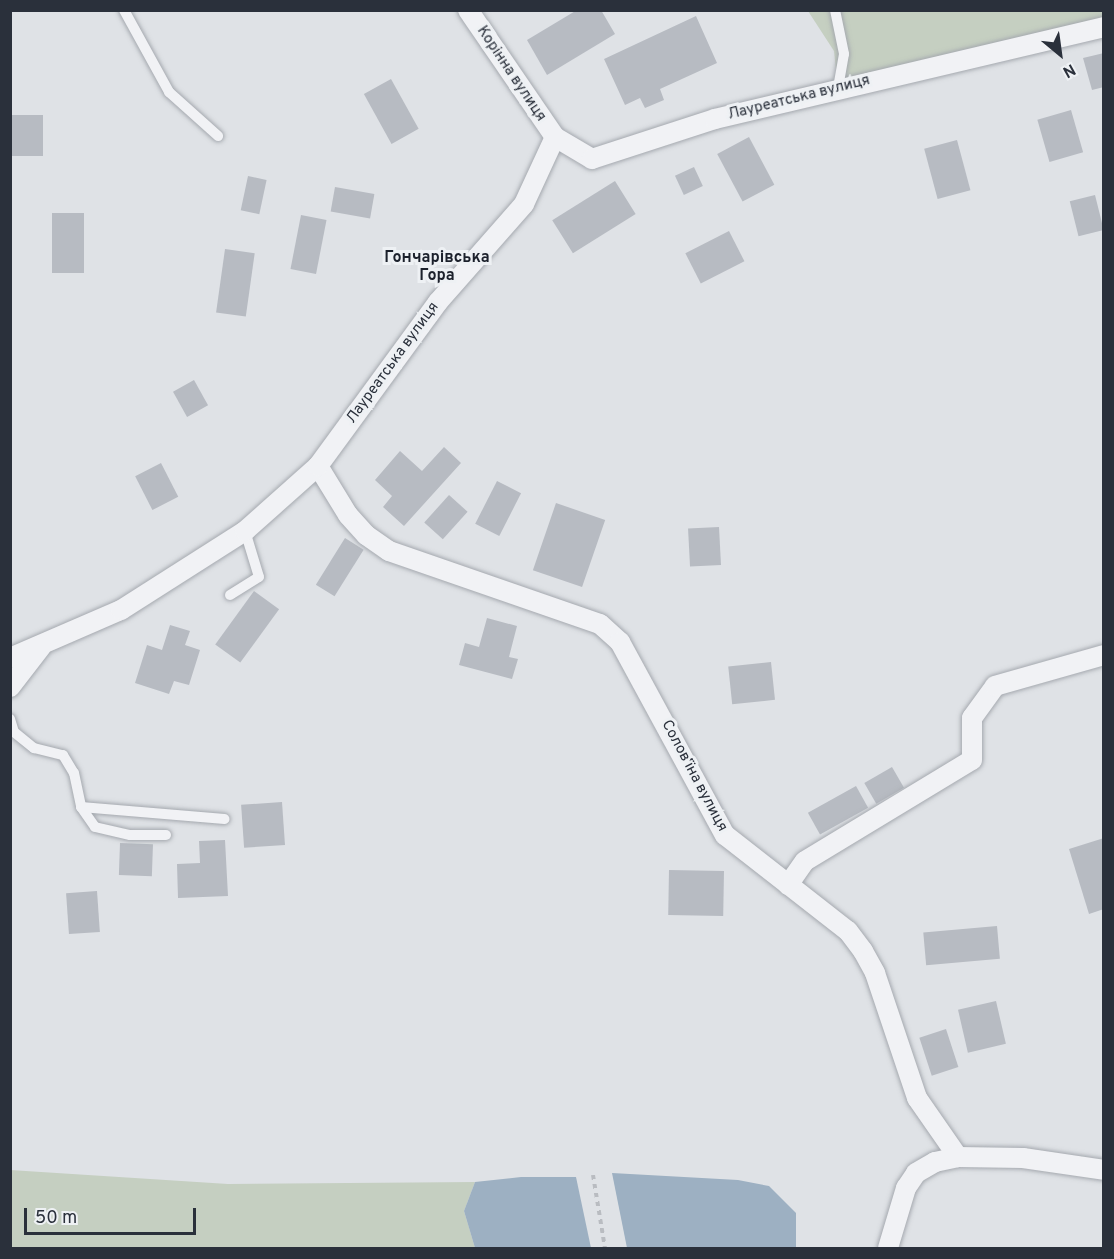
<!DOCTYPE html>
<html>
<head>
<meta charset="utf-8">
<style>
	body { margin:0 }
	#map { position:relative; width:1114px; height:1259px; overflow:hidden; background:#dfe2e6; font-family:Overpass,sans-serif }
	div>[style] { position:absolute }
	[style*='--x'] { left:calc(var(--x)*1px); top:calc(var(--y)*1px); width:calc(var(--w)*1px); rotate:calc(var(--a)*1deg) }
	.green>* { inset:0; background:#c5cfc1 }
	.water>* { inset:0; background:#9db0c2 }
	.building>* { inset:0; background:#b7bbc2; transform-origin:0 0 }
	.path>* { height:4px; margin-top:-2px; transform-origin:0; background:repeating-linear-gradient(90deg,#b9bcc1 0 4.5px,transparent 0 9px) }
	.roads { filter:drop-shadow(0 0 2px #a5a9af) drop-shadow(0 0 2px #a5a9af) }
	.service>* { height:10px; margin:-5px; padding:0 5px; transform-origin:5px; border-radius:5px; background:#f1f2f5 }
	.minor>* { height:20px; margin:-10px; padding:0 10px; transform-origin:10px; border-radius:10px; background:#f1f2f5 }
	span { translate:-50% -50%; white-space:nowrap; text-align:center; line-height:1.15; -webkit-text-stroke:6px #eef1f4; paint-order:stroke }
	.street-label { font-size:15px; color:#2a303b }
	.neighbourhood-label { font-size:16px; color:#1c212c; font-weight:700 }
	.frame { position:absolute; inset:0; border:12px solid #2a303b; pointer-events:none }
	.north { position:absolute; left:1030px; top:24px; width:60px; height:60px; -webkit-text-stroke:4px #eef1f4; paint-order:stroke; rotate:151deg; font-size:16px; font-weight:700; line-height:24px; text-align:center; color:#2a303b }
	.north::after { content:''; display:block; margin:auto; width:21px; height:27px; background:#2a303b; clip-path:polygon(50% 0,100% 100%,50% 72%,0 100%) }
	.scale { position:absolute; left:24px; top:1208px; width:172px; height:27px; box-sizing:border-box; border:3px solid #2a303b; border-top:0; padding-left:8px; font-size:18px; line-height:21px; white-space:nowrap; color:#2a303b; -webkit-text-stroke:4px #eef1f4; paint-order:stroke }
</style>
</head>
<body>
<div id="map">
	<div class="green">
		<i style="clip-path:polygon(808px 11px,1103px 11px,1103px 27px,838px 88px,834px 51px)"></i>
		<i style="clip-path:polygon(10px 1170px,228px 1184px,475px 1182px,464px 1211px,475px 1248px,11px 1248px)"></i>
	</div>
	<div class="water">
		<i style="clip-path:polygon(612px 1173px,738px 1180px,769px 1186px,796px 1213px,796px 1248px,627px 1248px)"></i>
		<i style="clip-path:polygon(521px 1177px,576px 1177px,591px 1248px,475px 1248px,464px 1211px,475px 1182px)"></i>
	</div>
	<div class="building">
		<i style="clip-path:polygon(577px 10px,601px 10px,615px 34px,547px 75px,527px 40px)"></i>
		<i style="clip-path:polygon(696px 16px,717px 63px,660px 89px,664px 100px,645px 108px,640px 98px,625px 105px,604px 59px)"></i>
		<i style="clip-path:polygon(1104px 53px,1104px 87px,1092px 90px,1083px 58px)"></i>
		<i style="left:391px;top:79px;width:57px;height:31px;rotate:61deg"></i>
		<i style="left:1071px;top:110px;width:44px;height:35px;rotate:74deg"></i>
		<i style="left:11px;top:115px;width:32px;height:41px"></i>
		<i style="left:749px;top:137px;width:54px;height:36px;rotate:62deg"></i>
		<i style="left:957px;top:140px;width:52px;height:34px;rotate:75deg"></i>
		<i style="left:694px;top:167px;width:21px;height:21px;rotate:65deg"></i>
		<i style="left:248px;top:176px;width:19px;height:35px;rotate:12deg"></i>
		<i style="left:615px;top:181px;width:39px;height:74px;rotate:58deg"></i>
		<i style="left:335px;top:187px;width:40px;height:25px;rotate:10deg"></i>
		<i style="left:1095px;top:195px;width:36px;height:26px;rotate:76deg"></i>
		<i style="left:84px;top:213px;width:60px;height:32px;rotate:90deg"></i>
		<i style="left:301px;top:215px;width:26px;height:55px;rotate:11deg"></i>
		<i style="left:729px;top:231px;width:34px;height:49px;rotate:63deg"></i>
		<i style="left:225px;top:249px;width:30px;height:64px;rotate:8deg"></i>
		<i style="left:194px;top:380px;width:29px;height:24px;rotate:61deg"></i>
		<i style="clip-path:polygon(444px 447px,461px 463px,404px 526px,383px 507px,392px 496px,375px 480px,400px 451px,422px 471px)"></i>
		<i style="left:161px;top:463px;width:38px;height:29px;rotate:63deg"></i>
		<i style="left:497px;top:481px;width:27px;height:48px;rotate:27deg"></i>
		<i style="left:449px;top:495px;width:25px;height:37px;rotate:42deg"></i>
		<i style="left:556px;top:503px;width:52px;height:71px;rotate:19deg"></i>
		<i style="left:719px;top:527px;width:38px;height:31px;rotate:87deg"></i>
		<i style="left:345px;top:538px;width:22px;height:55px;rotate:32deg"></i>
		<i style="left:254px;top:591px;width:31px;height:66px;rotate:36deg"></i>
		<i style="clip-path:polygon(487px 618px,517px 626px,509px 657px,518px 659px,512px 679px,459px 665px,465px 643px,479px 647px)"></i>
		<i style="clip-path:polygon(170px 625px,190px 631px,185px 645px,200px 650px,189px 685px,174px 681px,169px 694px,135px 683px,147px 645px,162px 650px)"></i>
		<i style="left:771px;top:662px;width:38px;height:43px;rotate:84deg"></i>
		<i style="left:892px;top:767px;width:24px;height:32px;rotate:60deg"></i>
		<i style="left:856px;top:786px;width:25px;height:55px;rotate:61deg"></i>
		<i style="left:282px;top:802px;width:43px;height:41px;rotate:86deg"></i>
		<i style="clip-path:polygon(1104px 838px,1104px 909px,1089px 914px,1069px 849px)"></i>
		<i style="clip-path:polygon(225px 840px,228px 896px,178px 898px,177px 864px,200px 863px,199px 841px)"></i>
		<i style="left:120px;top:843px;width:33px;height:32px;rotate:2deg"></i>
		<i style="left:669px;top:870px;width:55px;height:45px;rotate:1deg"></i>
		<i style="left:97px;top:891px;width:41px;height:31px;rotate:86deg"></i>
		<i style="left:997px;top:926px;width:33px;height:74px;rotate:85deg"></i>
		<i style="left:996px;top:1001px;width:44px;height:39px;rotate:77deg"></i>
		<i style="left:946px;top:1029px;width:40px;height:28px;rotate:72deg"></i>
	</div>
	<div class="path">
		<i style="--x:593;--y:1175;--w:74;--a:80.7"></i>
	</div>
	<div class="roads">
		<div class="service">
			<i style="--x:124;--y:10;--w:94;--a:61.2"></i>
			<i style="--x:169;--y:92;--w:66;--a:41.9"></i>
			<i style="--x:835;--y:10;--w:45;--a:78.4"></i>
			<i style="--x:844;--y:54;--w:35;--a:100"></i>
			<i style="--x:230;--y:595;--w:34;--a:-32"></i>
			<i style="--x:259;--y:577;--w:48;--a:-106.9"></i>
			<i style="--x:10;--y:719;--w:14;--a:73"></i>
			<i style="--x:14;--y:732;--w:26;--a:39"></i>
			<i style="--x:34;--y:748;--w:30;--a:14"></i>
			<i style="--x:63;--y:755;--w:21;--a:59"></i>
			<i style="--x:74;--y:773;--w:35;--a:78"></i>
			<i style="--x:81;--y:807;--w:24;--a:55"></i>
			<i style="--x:95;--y:827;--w:36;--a:13"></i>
			<i style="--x:130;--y:835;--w:36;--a:0"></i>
			<i style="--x:81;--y:807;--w:144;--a:4.8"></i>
		</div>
		<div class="minor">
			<i style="--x:468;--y:10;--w:154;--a:55.6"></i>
			<i style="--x:555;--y:137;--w:43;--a:30.7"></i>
			<i style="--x:592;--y:159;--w:129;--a:-18"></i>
			<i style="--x:715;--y:119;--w:400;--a:-13.3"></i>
			<i style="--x:318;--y:466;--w:57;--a:58.5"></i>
			<i style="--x:348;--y:515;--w:27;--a:48"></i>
			<i style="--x:366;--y:535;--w:28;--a:35"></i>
			<i style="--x:389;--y:551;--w:223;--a:19.1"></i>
			<i style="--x:600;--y:624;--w:27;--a:42"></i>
			<i style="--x:620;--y:642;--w:220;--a:61.5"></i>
			<i style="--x:725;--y:835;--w:156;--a:38"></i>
			<i style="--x:848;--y:931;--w:25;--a:53"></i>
			<i style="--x:863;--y:951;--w:25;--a:61"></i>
			<i style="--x:875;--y:973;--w:132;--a:71.4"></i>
			<i style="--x:917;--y:1098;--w:72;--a:55.2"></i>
			<i style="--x:958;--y:1157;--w:65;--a:0.9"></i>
			<i style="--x:1023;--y:1158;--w:82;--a:8.4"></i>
			<i style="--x:10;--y:658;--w:121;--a:-23.4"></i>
			<i style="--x:121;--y:610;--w:147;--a:-32.5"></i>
			<i style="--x:245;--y:531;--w:98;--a:-41.7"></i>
			<i style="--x:318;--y:466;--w:203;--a:-53.8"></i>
			<i style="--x:438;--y:302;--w:130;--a:-48.7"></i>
			<i style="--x:524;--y:204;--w:74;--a:-65.2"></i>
			<i style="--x:10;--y:687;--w:51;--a:-52.2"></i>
			<i style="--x:788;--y:885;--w:29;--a:-55"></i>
			<i style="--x:805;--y:861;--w:195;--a:-31.2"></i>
			<i style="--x:972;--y:760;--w:42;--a:-90"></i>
			<i style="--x:972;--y:718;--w:39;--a:-54"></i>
			<i style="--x:995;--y:686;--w:113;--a:-15.9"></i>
			<i style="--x:888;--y:1248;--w:63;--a:-73.3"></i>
			<i style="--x:906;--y:1188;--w:18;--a:-56"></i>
			<i style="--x:916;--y:1173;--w:22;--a:-30"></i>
			<i style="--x:935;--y:1162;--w:24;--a:-12"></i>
		</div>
	</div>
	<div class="street-label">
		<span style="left:511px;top:74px;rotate:56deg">Корінна вулиця</span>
		<span style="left:799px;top:98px;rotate:-14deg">Лауреатська вулиця</span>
		<span style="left:393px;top:363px;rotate:-54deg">Лауреатська вулиця</span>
		<span style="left:694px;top:776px;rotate:62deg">Соловʼїна вулиця</span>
	</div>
	<div class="neighbourhood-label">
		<span style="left:437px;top:267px">Гончарівська<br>Гора</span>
	</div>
	<div class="frame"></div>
	<div class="north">N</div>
	<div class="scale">50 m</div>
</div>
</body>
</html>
